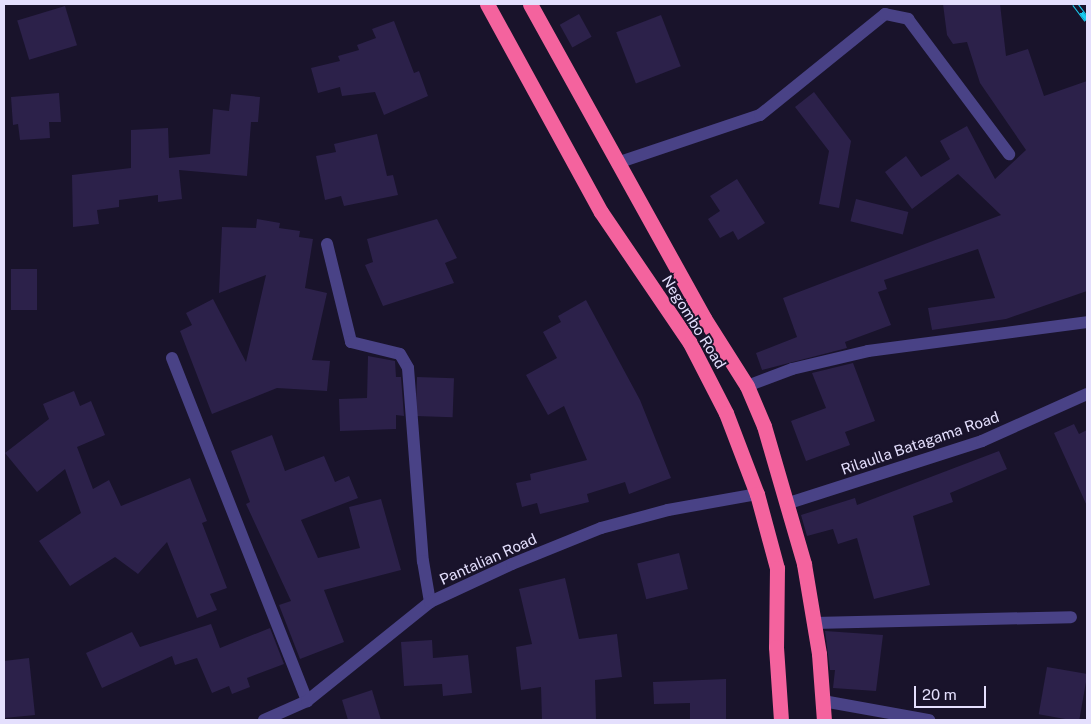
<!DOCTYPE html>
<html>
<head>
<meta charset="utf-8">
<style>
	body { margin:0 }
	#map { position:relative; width:1091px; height:724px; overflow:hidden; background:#19132b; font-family:"Public Sans",sans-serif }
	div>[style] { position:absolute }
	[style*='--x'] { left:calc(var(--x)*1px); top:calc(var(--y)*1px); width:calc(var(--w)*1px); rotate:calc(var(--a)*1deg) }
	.building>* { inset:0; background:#2c214a; transform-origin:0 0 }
	.minor>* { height:12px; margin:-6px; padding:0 6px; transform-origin:6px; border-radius:6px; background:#494286 }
	.highway>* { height:15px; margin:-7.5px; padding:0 7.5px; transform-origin:7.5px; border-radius:7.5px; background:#f4639e }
	.rail>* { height:5.5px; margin-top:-2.75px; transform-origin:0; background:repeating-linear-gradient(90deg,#19132b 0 11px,#19cbef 0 22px); box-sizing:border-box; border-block:1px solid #19cbef }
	span { translate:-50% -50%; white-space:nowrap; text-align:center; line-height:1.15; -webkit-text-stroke:4px #19132b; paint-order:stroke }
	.street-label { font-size:15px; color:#e4dffd }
	.frame { position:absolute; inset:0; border:5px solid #e4dffd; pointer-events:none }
	.scale { position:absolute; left:914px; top:686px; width:72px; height:22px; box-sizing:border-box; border:2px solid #e4dffd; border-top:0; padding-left:6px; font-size:15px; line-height:18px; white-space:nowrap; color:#e4dffd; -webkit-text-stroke:4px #19132b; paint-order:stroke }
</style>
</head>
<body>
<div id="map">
	<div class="building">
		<i style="clip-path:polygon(943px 4px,1000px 4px,1006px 56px,1028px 49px,1044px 96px,1087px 81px,1087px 291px,1006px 319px,932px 330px,928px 308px,995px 298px,978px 249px,884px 280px,887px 289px,878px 292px,891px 325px,845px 342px,847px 348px,762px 370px,756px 353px,797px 337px,783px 298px,1001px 215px,958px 174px,912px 209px,885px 172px,906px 156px,921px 177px,950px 159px,940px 141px,967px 126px,995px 179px,1026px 150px,980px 83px,967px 42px,953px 44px,947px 35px)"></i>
		<i style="left:65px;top:6px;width:41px;height:50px;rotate:73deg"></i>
		<i style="left:579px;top:14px;width:26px;height:22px;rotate:61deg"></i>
		<i style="left:661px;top:15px;width:55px;height:48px;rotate:69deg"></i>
		<i style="clip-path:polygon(394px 21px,414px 73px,419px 71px,428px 96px,384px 115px,375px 92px,342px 96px,340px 87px,318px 93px,311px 68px,340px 61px,338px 56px,359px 50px,357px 45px,376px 38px,372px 29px)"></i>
		<i style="clip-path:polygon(814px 92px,851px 141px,839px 208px,819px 204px,829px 151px,795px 107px)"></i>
		<i style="clip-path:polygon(59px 93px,61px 122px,49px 122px,50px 138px,20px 140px,18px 124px,13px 125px,11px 97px)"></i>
		<i style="clip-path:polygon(231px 94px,260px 97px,258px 122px,251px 122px,247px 176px,179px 170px,182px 199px,158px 202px,158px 195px,119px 200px,119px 207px,97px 210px,99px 224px,73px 227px,72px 175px,131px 168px,131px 130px,168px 128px,169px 158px,210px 154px,213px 109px,229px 111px)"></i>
		<i style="clip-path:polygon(377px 134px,387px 176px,393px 175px,398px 195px,344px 206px,341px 196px,325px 200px,316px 156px,336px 152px,334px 144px)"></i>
		<i style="clip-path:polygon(737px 179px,765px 223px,738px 240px,733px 231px,720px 238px,708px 219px,720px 211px,710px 196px)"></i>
		<i style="left:856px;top:199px;width:54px;height:23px;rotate:14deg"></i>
		<i style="clip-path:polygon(257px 219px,280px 223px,279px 228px,300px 231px,299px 237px,313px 239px,305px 288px,327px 293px,312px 360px,330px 361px,327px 391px,277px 388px,212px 414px,180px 331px,192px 325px,186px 313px,213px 299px,246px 362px,266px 275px,219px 293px,222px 227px,256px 228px)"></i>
		<i style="clip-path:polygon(437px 219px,457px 258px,445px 263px,454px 283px,383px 306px,365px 265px,373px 262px,367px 239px)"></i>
		<i style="left:11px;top:269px;width:26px;height:41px"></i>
		<i style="clip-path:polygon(586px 300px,640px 400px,671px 478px,629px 494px,625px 482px,587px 494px,589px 502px,540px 514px,537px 503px,522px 507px,516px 483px,531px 480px,530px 474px,587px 460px,564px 406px,548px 415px,526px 375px,557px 358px,543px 332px,561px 322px,558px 316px)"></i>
		<i style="clip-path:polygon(368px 356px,395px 361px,396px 377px,401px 377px,404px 416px,396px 415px,396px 429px,340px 431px,339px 399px,367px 398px)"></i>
		<i style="clip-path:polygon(853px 363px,875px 421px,845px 432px,850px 445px,806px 461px,791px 421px,826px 408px,812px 373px)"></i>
		<i style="left:417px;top:377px;width:37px;height:39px;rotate:2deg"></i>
		<i style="clip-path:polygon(74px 391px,80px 406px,91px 401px,105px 435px,77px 447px,93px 489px,109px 480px,121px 506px,190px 478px,207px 521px,202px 523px,227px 588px,210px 594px,217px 610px,197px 618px,167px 542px,138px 574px,115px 557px,70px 586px,39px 541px,81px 513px,65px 469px,37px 492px,5px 453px,49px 419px,43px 404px)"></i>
		<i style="clip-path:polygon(1074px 424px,1079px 434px,1087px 430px,1087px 506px,1054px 433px)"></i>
		<i style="clip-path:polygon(272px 435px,285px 471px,324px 456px,335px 482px,349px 476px,358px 498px,301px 520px,318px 558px,360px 548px,349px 507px,381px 499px,401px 570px,324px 590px,344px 642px,300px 659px,279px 605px,291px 601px,246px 504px,250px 502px,231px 451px)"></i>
		<i style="clip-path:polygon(999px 451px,1007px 469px,950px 493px,953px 502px,913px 516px,930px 585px,874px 599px,857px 538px,838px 544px,833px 529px,807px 536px,801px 515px,855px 498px,857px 505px)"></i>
		<i style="left:679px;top:553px;width:37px;height:43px;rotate:76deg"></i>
		<i style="clip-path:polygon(565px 578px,579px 639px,617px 634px,622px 677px,595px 680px,596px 720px,542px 720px,541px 687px,521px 690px,516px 647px,532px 644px,519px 589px)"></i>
		<i style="clip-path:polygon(211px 624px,220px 648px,270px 628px,284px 664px,247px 678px,250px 687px,232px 694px,229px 686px,212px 693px,197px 658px,175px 665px,172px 656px,102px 688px,86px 653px,132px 632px,140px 647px)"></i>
		<i style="clip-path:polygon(825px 631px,883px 635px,876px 691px,833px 688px,835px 670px,830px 670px)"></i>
		<i style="clip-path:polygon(432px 640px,433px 658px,468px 655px,472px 693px,443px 696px,442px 684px,404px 686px,401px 642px)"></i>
		<i style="clip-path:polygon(29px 658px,35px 715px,4px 718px,4px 661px)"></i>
		<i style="left:1047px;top:667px;width:41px;height:48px;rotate:10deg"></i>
		<i style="clip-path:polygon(726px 679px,726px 720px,690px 720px,690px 703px,654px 704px,653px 682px)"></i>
		<i style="clip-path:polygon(372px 690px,381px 720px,348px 720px,342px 700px)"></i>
	</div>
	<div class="minor">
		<i style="--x:617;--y:163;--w:151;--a:-18.6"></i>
		<i style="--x:760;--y:115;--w:161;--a:-38.9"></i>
		<i style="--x:885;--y:14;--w:24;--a:12"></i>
		<i style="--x:908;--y:19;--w:169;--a:53.2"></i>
		<i style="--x:327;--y:244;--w:101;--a:76.2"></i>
		<i style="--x:351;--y:342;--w:50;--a:13.8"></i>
		<i style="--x:400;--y:354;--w:16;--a:60"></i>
		<i style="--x:408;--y:368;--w:194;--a:85.6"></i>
		<i style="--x:423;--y:561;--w:42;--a:80.3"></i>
		<i style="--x:172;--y:358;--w:369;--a:68.5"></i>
		<i style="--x:747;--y:386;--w:48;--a:-20.7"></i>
		<i style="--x:792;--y:369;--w:78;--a:-13.3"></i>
		<i style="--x:868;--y:351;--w:221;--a:-7.5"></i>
		<i style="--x:789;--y:503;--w:203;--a:-17.8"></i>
		<i style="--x:982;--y:441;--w:115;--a:-24.1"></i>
		<i style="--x:814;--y:623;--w:257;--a:-1.3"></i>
		<i style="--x:823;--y:701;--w:108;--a:10.2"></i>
		<i style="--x:264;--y:720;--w:47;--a:-23.8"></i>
		<i style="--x:307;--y:701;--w:158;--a:-38.8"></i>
		<i style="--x:430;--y:602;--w:90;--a:-24.9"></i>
		<i style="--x:512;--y:564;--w:96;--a:-22"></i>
		<i style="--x:601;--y:528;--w:69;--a:-15"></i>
		<i style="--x:668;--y:510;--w:90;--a:-10.2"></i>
	</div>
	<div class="highway">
		<i style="--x:487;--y:4;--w:237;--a:61.3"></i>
		<i style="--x:601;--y:212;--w:158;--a:55.8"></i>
		<i style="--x:690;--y:343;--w:79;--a:62.8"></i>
		<i style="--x:726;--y:413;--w:87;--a:69.1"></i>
		<i style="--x:757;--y:494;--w:77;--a:74.9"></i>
		<i style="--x:777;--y:568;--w:79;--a:90.7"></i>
		<i style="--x:776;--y:647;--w:73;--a:86.1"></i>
		<i style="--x:530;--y:4;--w:359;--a:61"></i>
		<i style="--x:704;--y:318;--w:80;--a:57.7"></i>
		<i style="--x:747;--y:386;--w:43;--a:67"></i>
		<i style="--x:764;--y:426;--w:144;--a:73.8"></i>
		<i style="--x:804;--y:564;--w:91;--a:80.5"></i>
		<i style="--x:819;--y:654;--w:66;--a:85.7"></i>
	</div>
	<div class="rail">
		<i style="--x:1075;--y:4;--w:20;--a:53"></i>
	</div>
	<div class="street-label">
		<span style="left:694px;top:322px;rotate:58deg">Negombo Road</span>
		<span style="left:920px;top:443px;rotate:-19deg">Rilaulla Batagama Road</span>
		<span style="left:488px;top:559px;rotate:-24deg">Pantalian Road</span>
	</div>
	<div class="frame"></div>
	<div class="scale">20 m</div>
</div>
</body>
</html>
